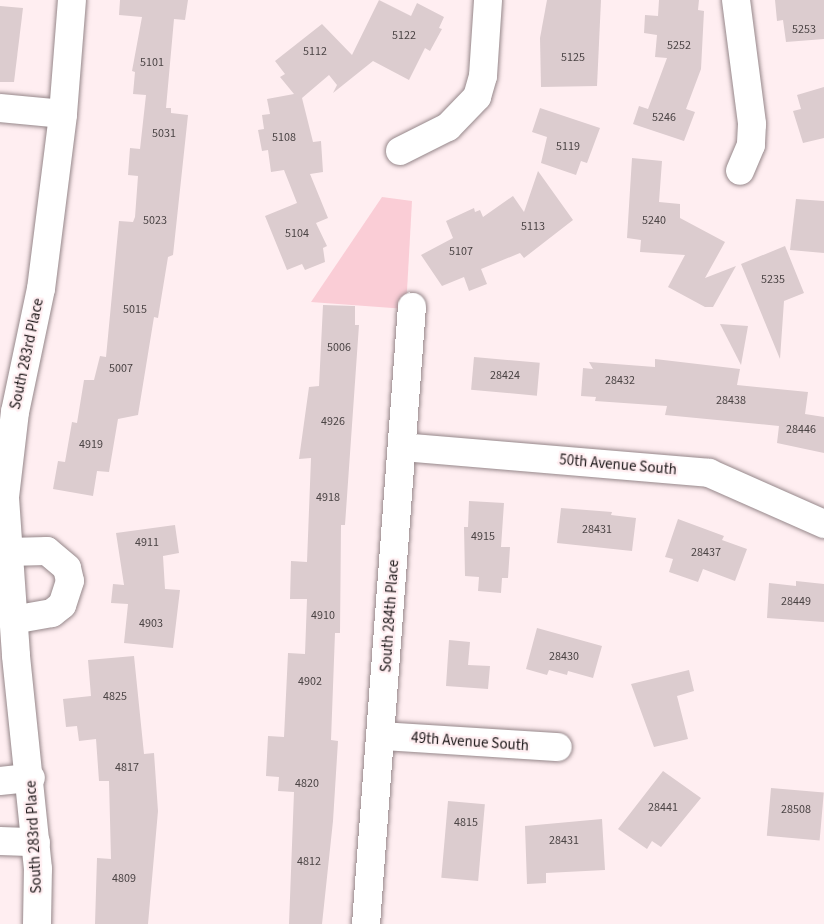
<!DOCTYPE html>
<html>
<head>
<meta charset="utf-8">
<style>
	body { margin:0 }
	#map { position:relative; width:824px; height:924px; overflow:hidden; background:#ffeef1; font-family:"Source Sans 3",sans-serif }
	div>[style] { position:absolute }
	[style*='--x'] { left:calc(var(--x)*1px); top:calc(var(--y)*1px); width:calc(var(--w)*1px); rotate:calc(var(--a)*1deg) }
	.green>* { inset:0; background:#facdd6 }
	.building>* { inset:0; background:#dccccf; transform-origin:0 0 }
	.roads { filter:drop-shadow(0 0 2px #96878a) drop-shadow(0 0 2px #96878a) }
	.minor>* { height:28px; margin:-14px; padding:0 14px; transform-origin:14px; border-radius:14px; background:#fff }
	span { translate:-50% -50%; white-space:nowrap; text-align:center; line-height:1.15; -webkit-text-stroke:4.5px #ffeef1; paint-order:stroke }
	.number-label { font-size:12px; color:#4b4445 }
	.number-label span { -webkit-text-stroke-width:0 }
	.street-label { font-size:15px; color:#1b1617 }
</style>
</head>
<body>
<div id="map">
	<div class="green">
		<i style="clip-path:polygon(382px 197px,412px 201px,406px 309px,311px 302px)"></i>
	</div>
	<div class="building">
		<i style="clip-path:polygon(120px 0,188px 0,185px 20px,174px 19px,166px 108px,171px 108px,171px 113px,188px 115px,173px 255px,168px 257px,158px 318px,154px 317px,138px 415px,118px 419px,109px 472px,97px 471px,93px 496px,53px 489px,58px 461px,65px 462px,72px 422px,77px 423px,84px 380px,94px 380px,100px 356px,106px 357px,119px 221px,133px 222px,135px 217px,138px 176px,128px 175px,130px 148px,140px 149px,146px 95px,133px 94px,135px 72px,132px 71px,142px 17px,119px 15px)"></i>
		<i style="clip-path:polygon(379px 0,411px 16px,417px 3px,444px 17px,439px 28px,442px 29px,430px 51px,425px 48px,409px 80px,373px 61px,333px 93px,337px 85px,329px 75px,302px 98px,313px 142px,321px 141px,323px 172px,310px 174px,328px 218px,316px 223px,327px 246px,323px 248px,325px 262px,305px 270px,302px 264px,287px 270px,265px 216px,297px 203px,284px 170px,271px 172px,268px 150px,262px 151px,258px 130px,264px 129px,262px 115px,270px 114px,267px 99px,294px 94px,280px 77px,285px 74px,275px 61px,322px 24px,352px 55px)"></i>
		<i style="clip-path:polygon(547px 0,601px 0,597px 86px,541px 87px,540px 38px)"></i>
		<i style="clip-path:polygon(659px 0,699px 0,698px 10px,704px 11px,701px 69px,686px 109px,695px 112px,684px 141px,633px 124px,639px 106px,648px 109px,667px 58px,655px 57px,657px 35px,644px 33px,645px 15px,658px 16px)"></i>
		<i style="clip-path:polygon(775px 0,824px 0,824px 39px,786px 42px,783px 20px,777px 21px)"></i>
		<i style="clip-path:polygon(0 6px,23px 8px,14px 82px,0 82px)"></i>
		<i style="clip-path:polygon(824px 87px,824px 138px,803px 143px,793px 111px,801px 109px,797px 95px)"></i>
		<i style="clip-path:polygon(540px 108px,600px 128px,587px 163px,581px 161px,576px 175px,541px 163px,547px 137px,532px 132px)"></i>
		<i style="clip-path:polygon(632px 158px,662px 161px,659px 202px,680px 204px,680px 218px,725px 242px,705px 278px,736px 266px,713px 307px,705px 307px,668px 287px,685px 255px,640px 252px,641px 240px,627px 238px)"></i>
		<i style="clip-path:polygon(538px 171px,573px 220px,524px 258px,520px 253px,481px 269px,487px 284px,469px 291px,464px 277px,442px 286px,421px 255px,453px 238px,446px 221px,474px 208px,475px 212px,480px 210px,483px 217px,513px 196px,524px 212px)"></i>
		<i style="clip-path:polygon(796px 199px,824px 201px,824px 253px,790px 250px)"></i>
		<i style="clip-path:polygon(785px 246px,804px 293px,784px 301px,780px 359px,741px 264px)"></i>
		<i style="clip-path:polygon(323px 305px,355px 306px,355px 325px,359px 325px,345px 525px,341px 525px,340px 633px,335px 633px,331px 740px,338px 741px,333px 821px,322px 924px,289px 924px,294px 792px,278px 791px,279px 777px,266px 776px,268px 736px,284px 737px,288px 653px,305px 654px,307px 599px,290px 599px,291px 561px,307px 562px,311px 458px,299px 459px,309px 387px,319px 386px)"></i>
		<i style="clip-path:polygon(720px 324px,748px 326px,741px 365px)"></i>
		<i style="left:474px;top:357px;width:66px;height:33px;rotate:5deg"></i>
		<i style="clip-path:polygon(655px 359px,740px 369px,737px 385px,808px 392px,805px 414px,824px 417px,824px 453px,777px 443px,779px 426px,665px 415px,667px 406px,595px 401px,596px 397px,581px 396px,583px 368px,593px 369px,589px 362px,655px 367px)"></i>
		<i style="clip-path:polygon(469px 501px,504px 503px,501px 547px,510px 547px,508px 578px,502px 578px,501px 593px,478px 591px,479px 577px,465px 576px,464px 527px,468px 527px)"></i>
		<i style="clip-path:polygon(561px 508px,612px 512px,611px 515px,636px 518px,632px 551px,557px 543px)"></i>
		<i style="clip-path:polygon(678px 519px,724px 536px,722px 540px,747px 549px,735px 581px,703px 569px,698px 582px,669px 572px,673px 559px,665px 557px)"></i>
		<i style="clip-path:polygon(175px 525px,179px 553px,163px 556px,165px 589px,180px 590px,173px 648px,124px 643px,128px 604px,111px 603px,113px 584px,124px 585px,116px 533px)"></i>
		<i style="clip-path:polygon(796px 581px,824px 584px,824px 622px,767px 618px,769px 583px,796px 586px)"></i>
		<i style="clip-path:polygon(537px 628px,602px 646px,593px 678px,568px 671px,567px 675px,549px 670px,547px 675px,526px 669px)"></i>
		<i style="clip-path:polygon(449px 640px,470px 642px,468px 665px,490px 666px,488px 689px,446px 686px)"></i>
		<i style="clip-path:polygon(134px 656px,144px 754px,154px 753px,158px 811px,148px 924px,95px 924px,97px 858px,111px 859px,109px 781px,99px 781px,96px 739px,79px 741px,77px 726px,66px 727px,63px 699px,91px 696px,88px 660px)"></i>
		<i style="clip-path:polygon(689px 670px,694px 691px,677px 696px,688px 739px,654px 747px,631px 684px)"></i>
		<i style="clip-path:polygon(663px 771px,701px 798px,661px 847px,652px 841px,647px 849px,618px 829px)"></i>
		<i style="left:771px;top:788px;width:53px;height:48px;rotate:5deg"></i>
		<i style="left:448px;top:801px;width:37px;height:77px;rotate:5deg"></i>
		<i style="clip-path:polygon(602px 819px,605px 870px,546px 873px,546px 883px,527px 884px,525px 826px)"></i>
	</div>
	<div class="roads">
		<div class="minor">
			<i style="--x:736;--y:0;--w:125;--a:82.6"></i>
			<i style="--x:752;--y:124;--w:21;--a:93"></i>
			<i style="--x:751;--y:145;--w:28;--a:113"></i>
			<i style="--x:0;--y:108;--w:63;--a:5.4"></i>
			<i style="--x:400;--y:151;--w:54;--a:-26.6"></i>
			<i style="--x:448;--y:127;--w:42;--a:-46"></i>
			<i style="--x:477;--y:97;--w:22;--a:-74"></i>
			<i style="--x:483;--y:76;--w:76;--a:-86.2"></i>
			<i style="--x:402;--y:447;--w:308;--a:4.8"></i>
			<i style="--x:709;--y:473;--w:126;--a:23.9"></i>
			<i style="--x:7;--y:552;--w:40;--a:-1.4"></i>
			<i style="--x:47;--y:551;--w:26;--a:40"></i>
			<i style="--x:67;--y:568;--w:13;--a:77"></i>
			<i style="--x:70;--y:581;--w:25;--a:108"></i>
			<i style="--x:62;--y:605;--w:13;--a:141"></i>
			<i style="--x:52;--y:613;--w:40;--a:170"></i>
			<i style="--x:382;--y:736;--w:176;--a:3.6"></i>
			<i style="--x:0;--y:781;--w:31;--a:-6"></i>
			<i style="--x:0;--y:841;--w:36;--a:2"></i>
			<i style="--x:37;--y:924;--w:55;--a:-89"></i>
			<i style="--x:38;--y:869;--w:215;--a:-95.9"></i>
			<i style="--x:16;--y:655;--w:158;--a:-94"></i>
			<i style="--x:5;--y:497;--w:86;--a:-83.3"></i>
			<i style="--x:15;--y:412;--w:126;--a:-78.1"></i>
			<i style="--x:41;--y:289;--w:176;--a:-82.8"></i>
			<i style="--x:63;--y:114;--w:114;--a:-85.5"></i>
			<i style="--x:366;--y:924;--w:619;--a:-85.74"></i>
		</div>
	</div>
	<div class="number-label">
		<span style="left:804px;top:30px">5253</span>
		<span style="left:404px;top:36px">5122</span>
		<span style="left:679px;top:46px">5252</span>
		<span style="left:315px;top:52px">5112</span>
		<span style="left:573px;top:58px">5125</span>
		<span style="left:152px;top:63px">5101</span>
		<span style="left:664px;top:118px">5246</span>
		<span style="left:164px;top:134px">5031</span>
		<span style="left:284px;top:138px">5108</span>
		<span style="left:568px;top:147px">5119</span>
		<span style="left:155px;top:221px">5023</span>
		<span style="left:654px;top:221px">5240</span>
		<span style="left:533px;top:227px">5113</span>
		<span style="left:297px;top:234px">5104</span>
		<span style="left:461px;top:252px">5107</span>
		<span style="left:773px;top:280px">5235</span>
		<span style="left:135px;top:310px">5015</span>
		<span style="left:339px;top:348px">5006</span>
		<span style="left:121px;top:369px">5007</span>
		<span style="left:505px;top:376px">28424</span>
		<span style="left:620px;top:381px">28432</span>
		<span style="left:731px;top:401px">28438</span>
		<span style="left:333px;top:422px">4926</span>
		<span style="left:801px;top:430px">28446</span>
		<span style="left:91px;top:445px">4919</span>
		<span style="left:328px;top:498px">4918</span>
		<span style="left:597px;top:530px">28431</span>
		<span style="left:483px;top:537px">4915</span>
		<span style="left:147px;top:543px">4911</span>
		<span style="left:706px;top:553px">28437</span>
		<span style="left:796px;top:602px">28449</span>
		<span style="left:323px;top:616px">4910</span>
		<span style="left:151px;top:624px">4903</span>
		<span style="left:564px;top:657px">28430</span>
		<span style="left:310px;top:682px">4902</span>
		<span style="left:115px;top:697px">4825</span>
		<span style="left:127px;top:768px">4817</span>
		<span style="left:307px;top:784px">4820</span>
		<span style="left:663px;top:808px">28441</span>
		<span style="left:796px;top:810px">28508</span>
		<span style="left:466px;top:823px">4815</span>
		<span style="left:564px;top:841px">28431</span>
		<span style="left:309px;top:862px">4812</span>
		<span style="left:124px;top:879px">4809</span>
	</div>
	<div class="street-label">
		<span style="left:27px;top:354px;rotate:-78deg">South 283rd Place</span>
		<span style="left:618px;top:465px;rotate:5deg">50th Avenue South</span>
		<span style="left:390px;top:616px;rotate:-86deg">South 284th Place</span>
		<span style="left:470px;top:742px;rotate:4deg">49th Avenue South</span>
		<span style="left:34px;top:837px;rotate:-93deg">South 283rd Place</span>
	</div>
</div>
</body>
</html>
